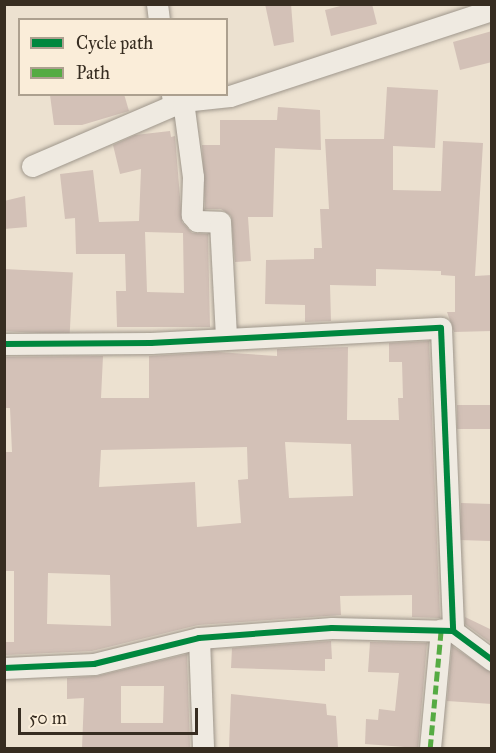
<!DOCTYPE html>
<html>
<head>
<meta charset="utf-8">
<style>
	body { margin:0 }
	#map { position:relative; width:496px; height:753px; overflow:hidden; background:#ece1d0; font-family:"IM FELL Great Primer",serif }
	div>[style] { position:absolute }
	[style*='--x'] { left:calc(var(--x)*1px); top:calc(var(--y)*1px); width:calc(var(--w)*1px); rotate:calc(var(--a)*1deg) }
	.building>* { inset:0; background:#d3c1b7; transform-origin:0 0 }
	.roads { filter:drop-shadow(0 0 2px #9e968b) drop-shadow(0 0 2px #9e968b) }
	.street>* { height:21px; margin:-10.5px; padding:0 10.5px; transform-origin:10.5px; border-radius:10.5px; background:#efeae1 }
	.quiet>* { height:4.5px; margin-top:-2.25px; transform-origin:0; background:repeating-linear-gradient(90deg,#55ab43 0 9px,transparent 0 13.5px) }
	.cycleway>* { height:6px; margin:-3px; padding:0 3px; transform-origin:3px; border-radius:3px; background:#00873e }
	span { translate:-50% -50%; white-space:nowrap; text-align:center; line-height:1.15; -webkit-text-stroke:5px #faedd9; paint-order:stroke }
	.frame { position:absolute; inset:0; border:6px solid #372d21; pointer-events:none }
	.legend { position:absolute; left:18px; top:18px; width:210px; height:78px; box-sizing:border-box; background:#faedd9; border:2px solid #aca08f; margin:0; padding:8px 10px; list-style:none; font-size:18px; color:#372d21 }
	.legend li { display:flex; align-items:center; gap:12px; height:30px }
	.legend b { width:30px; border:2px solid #aca08f }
	.scale { position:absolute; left:18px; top:708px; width:180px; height:27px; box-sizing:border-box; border:3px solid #372d21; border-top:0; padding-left:8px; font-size:18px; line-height:21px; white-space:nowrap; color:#372d21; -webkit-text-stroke:4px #faedd9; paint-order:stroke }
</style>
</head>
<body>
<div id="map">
	<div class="building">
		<i style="clip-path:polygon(265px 4px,291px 4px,294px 42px,274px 46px)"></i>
		<i style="clip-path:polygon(348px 4px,372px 4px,377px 24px,331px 36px,325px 10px)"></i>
		<i style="clip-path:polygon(492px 31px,492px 62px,460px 70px,453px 42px)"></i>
		<i style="clip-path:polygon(387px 87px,438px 90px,435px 148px,393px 146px,393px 190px,441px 191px,443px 141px,483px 143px,475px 276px,492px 275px,492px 331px,454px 332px,447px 312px,455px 312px,455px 276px,441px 275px,441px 271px,376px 269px,376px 286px,330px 285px,331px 321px,305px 322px,305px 305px,265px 304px,266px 260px,314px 259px,314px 248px,322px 248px,320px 209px,329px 209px,325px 139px,384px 139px)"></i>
		<i style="clip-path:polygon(124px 94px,129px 111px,82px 125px,54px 125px,50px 95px)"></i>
		<i style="clip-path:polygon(278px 107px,320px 110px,321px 150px,275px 148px,273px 217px,248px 217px,251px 261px,235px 262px,231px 216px,221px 209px,205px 209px,202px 145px,220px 145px,220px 120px,277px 120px)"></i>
		<i style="clip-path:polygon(evenodd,170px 131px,171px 137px,175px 136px,182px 222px,192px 233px,208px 234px,210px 327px,117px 327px,116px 291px,126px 291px,125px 254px,76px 254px,75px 218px,65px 219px,60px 174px,93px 170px,99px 222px,139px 221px,141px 169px,120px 174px,113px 145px,135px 135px,170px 131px,145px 232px,183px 233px,184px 293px,147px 292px,145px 232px)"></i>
		<i style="clip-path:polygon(25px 196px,27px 227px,4px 229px,4px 201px)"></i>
		<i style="left:4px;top:269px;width:69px;height:62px;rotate:3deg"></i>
		<i style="clip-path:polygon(evenodd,429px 341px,440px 618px,412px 617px,412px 595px,340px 596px,341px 615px,198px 625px,92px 651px,5px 655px,5px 642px,14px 642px,14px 571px,4px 571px,4px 452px,12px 452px,10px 408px,4px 408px,4px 357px,103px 356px,101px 398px,149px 398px,149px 356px,216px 352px,277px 356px,277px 349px,348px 347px,347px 420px,399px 420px,398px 398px,403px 398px,402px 362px,389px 362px,389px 343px,429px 341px,285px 442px,351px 444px,353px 496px,289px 498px,285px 442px,429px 341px,247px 447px,248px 479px,238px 480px,241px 523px,197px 527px,195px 482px,99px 487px,101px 450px,247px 447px,429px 341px,48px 573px,110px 575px,111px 626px,47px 624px,48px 573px)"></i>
		<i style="left:492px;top:405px;width:24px;height:35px;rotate:90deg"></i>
		<i style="left:461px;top:503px;width:31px;height:37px;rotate:2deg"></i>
		<i style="clip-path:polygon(465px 617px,492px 630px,492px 644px,465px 624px)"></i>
		<i style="clip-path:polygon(331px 641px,332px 659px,325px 659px,325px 671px,231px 668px,232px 648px)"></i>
		<i style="clip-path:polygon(370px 642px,427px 643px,418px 748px,365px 744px,366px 719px,378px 720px,379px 709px,395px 711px,399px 673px,368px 672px)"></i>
		<i style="clip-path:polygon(452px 646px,492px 673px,492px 704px,447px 701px)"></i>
		<i style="clip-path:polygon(evenodd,187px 654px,190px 748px,82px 748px,84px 698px,67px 699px,67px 678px,97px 676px,187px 654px,121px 686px,164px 686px,163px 723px,121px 723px,121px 686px)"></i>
		<i style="clip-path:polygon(231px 694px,326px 704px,327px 715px,336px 716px,338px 748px,229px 748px)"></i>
	</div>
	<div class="roads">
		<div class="street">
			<i style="--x:157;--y:4;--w:16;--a:83"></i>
			<i style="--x:172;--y:96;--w:12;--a:24"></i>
			<i style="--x:183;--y:101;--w:47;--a:-6.1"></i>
			<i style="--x:230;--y:96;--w:276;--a:-18.2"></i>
			<i style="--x:32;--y:166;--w:164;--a:-23.3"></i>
			<i style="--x:183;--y:101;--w:77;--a:82.5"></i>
			<i style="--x:193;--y:177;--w:38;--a:92"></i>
			<i style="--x:192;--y:215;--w:8;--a:50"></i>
			<i style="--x:197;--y:221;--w:23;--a:2"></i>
			<i style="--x:220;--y:222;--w:116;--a:87"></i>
			<i style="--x:4;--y:344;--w:147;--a:-0.4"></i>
			<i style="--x:151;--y:343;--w:290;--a:-3"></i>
			<i style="--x:441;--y:328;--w:303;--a:87.7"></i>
			<i style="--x:199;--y:638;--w:110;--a:87.9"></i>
			<i style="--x:4;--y:668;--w:90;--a:-2.5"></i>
			<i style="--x:94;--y:664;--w:108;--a:-13.9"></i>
			<i style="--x:199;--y:638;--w:133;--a:-4.3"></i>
			<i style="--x:332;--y:628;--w:121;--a:1.4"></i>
			<i style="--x:453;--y:631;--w:49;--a:36.6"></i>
			<i style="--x:430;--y:748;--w:119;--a:-84.7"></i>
		</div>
	</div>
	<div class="quiet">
		<i style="--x:430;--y:748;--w:119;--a:-84.7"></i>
	</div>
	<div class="cycleway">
		<i style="--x:4;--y:344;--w:147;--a:-0.4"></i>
		<i style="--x:151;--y:343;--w:290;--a:-3"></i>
		<i style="--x:441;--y:328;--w:303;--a:87.7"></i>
		<i style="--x:4;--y:668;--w:90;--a:-2.5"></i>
		<i style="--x:94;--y:664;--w:108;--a:-13.9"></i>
		<i style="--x:199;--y:638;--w:133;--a:-4.3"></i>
		<i style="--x:332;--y:628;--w:121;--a:1.4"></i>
		<i style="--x:453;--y:631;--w:49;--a:36.6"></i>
	</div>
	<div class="frame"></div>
	<ul class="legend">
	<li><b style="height:8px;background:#00873e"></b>Cycle path</li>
	<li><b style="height:8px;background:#55ab43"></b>Path</li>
	</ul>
	<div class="scale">50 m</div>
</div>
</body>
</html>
